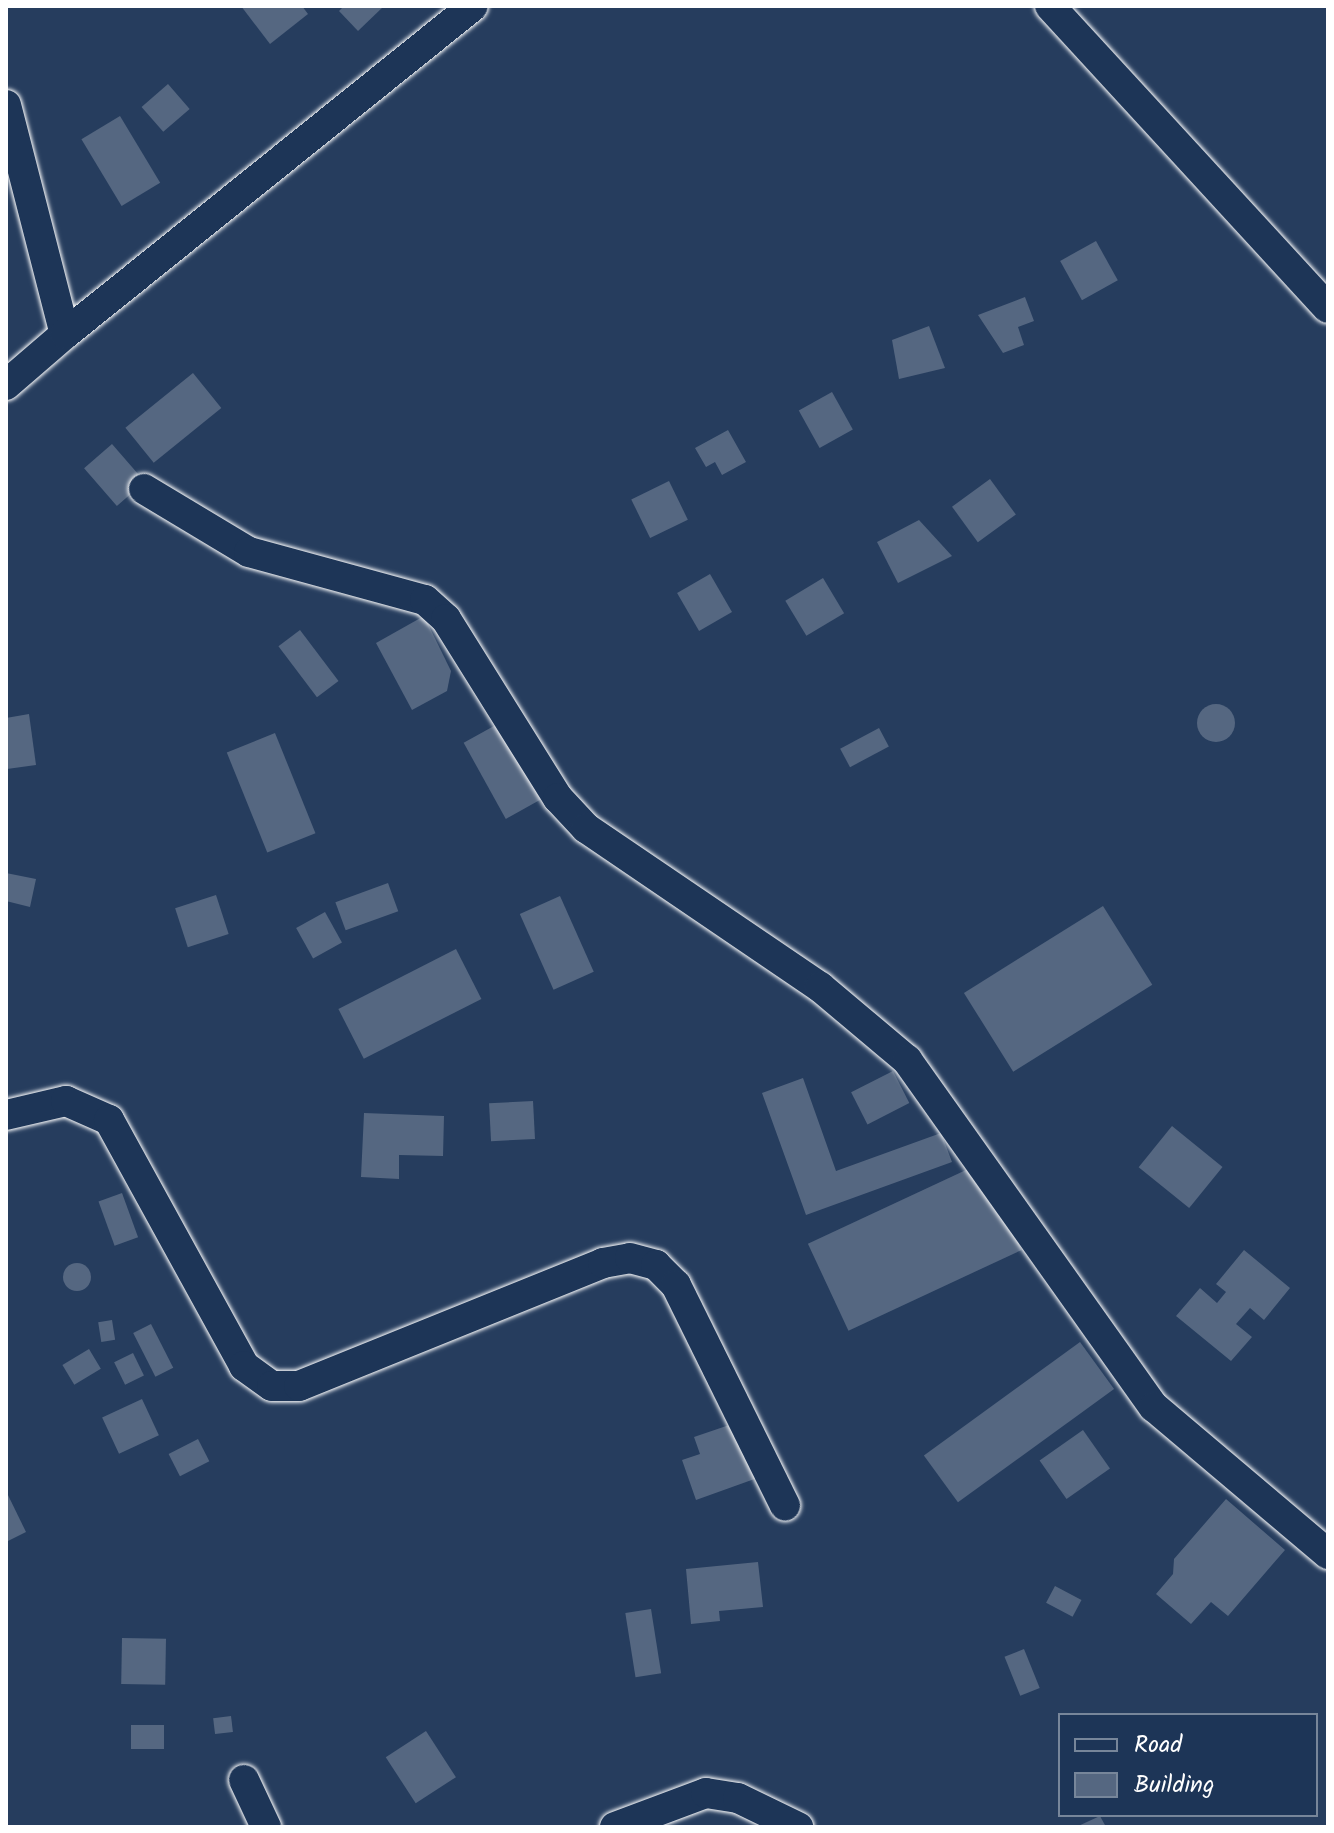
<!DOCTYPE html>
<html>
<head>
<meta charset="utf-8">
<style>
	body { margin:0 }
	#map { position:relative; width:1334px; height:1833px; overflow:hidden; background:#263d5e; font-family:Kalam,sans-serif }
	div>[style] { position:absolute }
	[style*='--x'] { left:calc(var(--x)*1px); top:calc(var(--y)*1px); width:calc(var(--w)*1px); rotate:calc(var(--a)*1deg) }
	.building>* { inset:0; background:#556781; transform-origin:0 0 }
	.round { border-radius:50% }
	.roads { filter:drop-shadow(0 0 2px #fff) drop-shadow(0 0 2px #fff) }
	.minor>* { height:30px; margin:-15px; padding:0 15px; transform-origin:15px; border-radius:15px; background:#1d3557 }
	span { translate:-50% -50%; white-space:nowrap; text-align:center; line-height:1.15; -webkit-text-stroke:6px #1d3557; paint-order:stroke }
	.frame { position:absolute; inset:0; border:8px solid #fff; pointer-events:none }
	.legend { position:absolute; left:1058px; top:1713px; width:260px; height:104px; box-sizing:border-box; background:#1d3557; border:2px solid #77869a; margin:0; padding:10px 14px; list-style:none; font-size:24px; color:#fff }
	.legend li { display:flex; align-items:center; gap:16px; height:40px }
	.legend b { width:40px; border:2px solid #77869a }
</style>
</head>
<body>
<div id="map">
	<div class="building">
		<i style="clip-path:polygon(241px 6px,302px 6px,308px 14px,270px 44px)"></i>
		<i style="clip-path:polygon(344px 6px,384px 6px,358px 31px,339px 11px)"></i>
		<i style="left:168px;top:84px;width:33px;height:35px;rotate:49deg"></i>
		<i style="left:120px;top:116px;width:78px;height:45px;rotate:59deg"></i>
		<i style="left:1096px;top:241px;width:45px;height:41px;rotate:61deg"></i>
		<i style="clip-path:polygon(1025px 297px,1034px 321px,1018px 327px,1024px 345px,1003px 353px,978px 315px)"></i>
		<i style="clip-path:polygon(929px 326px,945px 368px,899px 379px,892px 340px)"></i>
		<i style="left:193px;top:373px;width:45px;height:87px;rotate:51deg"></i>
		<i style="left:832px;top:392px;width:43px;height:38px;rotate:61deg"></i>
		<i style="clip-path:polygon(728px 430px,746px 462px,722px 475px,715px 462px,706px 467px,695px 448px)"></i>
		<i style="left:112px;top:444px;width:50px;height:37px;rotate:49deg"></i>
		<i style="left:990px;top:479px;width:44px;height:47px;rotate:54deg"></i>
		<i style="left:669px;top:481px;width:43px;height:42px;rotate:64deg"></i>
		<i style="clip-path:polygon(919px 520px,952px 556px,898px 583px,877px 542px)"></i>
		<i style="left:710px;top:574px;width:44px;height:38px;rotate:60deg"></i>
		<i style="left:823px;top:578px;width:41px;height:44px;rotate:59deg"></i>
		<i style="clip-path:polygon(424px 616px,451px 671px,447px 691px,412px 710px,376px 643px)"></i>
		<i style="left:300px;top:630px;width:64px;height:27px;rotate:53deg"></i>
		<i class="round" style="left:1197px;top:704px;width:38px;height:38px"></i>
		<i style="clip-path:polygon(29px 714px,36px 765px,7px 769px,6px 718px)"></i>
		<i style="left:503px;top:721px;width:87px;height:45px;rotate:61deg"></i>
		<i style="left:879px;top:728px;width:21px;height:44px;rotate:62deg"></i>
		<i style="left:275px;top:733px;width:108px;height:52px;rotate:68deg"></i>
		<i style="clip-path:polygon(6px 873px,36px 879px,30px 907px,6px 901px)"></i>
		<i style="left:388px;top:883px;width:30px;height:56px;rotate:70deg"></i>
		<i style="left:216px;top:895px;width:41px;height:43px;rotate:72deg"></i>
		<i style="left:560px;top:896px;width:83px;height:44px;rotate:66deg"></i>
		<i style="left:1103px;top:906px;width:93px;height:164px;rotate:58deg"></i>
		<i style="left:325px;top:912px;width:35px;height:33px;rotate:61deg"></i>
		<i style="left:456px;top:949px;width:56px;height:132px;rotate:63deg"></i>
		<i style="left:893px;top:1071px;width:36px;height:47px;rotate:63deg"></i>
		<i style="clip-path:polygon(803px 1078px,836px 1171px,941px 1133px,952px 1162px,806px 1215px,762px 1093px)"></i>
		<i style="left:533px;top:1101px;width:38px;height:44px;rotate:87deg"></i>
		<i style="clip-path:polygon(364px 1113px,444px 1116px,443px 1156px,399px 1155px,399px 1179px,361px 1177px)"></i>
		<i style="left:1172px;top:1126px;width:65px;height:53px;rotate:39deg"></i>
		<i style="left:981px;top:1163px;width:96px;height:191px;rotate:65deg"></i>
		<i style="left:122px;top:1193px;width:47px;height:25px;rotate:70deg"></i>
		<i style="clip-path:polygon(1244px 1250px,1290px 1288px,1264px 1320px,1250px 1308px,1236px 1324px,1252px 1337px,1231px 1361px,1176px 1316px,1200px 1288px,1217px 1303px,1226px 1292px,1216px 1284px)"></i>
		<i class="round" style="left:63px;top:1263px;width:28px;height:28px"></i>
		<i style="left:112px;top:1320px;width:20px;height:14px;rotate:81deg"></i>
		<i style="left:151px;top:1324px;width:49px;height:20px;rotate:63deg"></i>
		<i style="left:1080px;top:1342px;width:58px;height:193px;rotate:54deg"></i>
		<i style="left:89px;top:1349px;width:23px;height:31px;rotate:59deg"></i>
		<i style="left:133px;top:1353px;width:25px;height:21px;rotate:64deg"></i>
		<i style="left:142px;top:1399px;width:40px;height:44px;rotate:65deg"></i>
		<i style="clip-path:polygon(741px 1421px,760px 1477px,696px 1500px,682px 1460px,700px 1454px,694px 1437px)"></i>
		<i style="left:1083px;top:1430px;width:47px;height:53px;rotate:55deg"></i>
		<i style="left:198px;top:1439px;width:25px;height:33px;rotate:63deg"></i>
		<i style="clip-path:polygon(6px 1491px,26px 1532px,6px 1542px)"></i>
		<i style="clip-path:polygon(1226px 1499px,1285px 1550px,1228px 1616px,1211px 1602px,1191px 1624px,1156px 1594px,1173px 1574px,1174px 1559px)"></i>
		<i style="clip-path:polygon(758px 1562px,763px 1607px,719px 1611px,720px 1621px,691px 1624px,686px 1569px)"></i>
		<i style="left:1055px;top:1586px;width:30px;height:19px;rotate:28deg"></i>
		<i style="left:651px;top:1609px;width:65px;height:26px;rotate:81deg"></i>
		<i style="left:122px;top:1638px;width:44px;height:46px;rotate:1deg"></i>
		<i style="left:1024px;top:1649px;width:42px;height:21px;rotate:68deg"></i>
		<i style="left:231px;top:1716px;width:16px;height:18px;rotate:83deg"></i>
		<i style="left:131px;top:1725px;width:33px;height:24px"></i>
		<i style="left:426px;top:1731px;width:55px;height:48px;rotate:57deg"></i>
		<i style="clip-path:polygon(1100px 1816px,1106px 1827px,1076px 1827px)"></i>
	</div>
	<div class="roads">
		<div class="minor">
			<i style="--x:1050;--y:6;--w:410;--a:47.4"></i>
			<i style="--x:6;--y:105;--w:236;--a:75.6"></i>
			<i style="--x:65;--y:334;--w:78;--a:139.2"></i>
			<i style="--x:65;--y:334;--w:523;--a:-38.8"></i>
			<i style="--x:144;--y:489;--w:122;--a:31"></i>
			<i style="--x:249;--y:552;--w:182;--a:15.3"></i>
			<i style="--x:425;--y:600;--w:28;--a:42"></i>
			<i style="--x:446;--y:619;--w:211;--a:58"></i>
			<i style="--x:558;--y:798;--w:41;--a:47"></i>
			<i style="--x:586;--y:828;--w:283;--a:34.2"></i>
			<i style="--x:820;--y:987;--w:114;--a:40"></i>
			<i style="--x:907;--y:1060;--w:426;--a:54.6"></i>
			<i style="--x:1154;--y:1407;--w:228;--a:40.2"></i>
			<i style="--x:6;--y:1115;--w:62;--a:-13.1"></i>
			<i style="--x:66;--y:1101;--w:47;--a:23.8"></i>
			<i style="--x:109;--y:1120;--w:281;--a:61.2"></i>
			<i style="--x:244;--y:1366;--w:34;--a:36"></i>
			<i style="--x:272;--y:1386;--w:27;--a:0"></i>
			<i style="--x:299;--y:1386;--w:328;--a:-22"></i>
			<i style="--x:603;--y:1263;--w:27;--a:-10"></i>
			<i style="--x:630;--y:1258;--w:27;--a:15"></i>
			<i style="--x:656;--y:1265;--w:28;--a:45"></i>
			<i style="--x:676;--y:1285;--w:246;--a:63.7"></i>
			<i style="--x:244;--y:1780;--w:52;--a:64.9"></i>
			<i style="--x:615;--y:1827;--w:97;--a:-20.5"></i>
			<i style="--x:706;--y:1793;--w:32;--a:9"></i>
			<i style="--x:738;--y:1798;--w:67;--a:25.8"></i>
		</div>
	</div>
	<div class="frame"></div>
	<ul class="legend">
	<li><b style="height:10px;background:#1d3557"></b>Road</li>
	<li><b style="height:22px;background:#556781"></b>Building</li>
	</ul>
</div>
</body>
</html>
